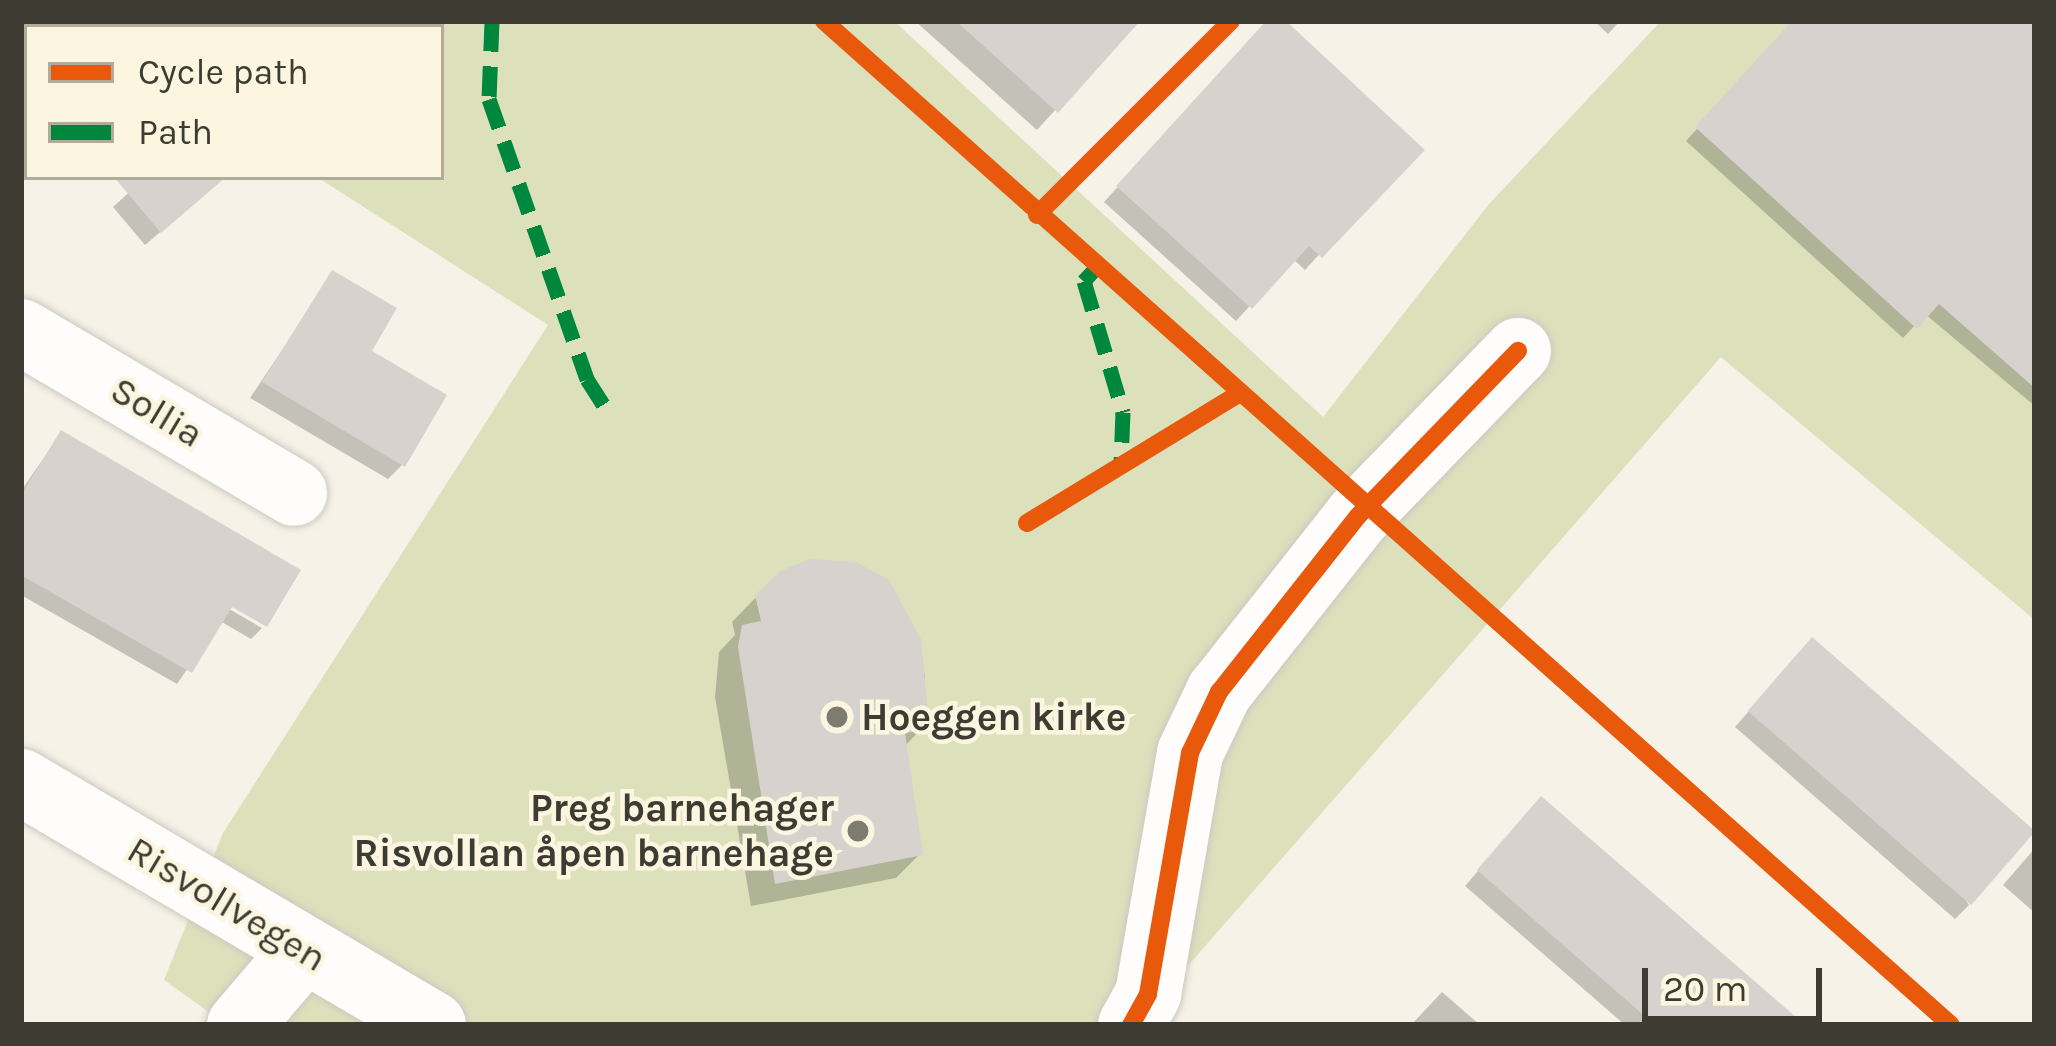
<!DOCTYPE html>
<html>
<head>
<meta charset="utf-8">
<style>
	body { margin:0 }
	#map { position:relative; width:2056px; height:1046px; overflow:hidden; background:#f6f2e7; font-family:Karla,sans-serif }
	div>[style] { position:absolute }
	[style*='--x'] { left:calc(var(--x)*1px); top:calc(var(--y)*1px); width:calc(var(--w)*1px); rotate:calc(var(--a)*1deg) }
	.green>* { inset:0; background:#dce1bc }
	.shadow>* { inset:0; background:#0003 }
	.building>* { inset:0; background:#d8d2ce; transform-origin:0 0 }
	.roads { filter:drop-shadow(0 0 3px #ccc9c0) drop-shadow(0 0 3px #ccc9c0) }
	.minor>* { height:66px; margin:-33px; padding:0 33px; transform-origin:33px; border-radius:33px; background:#fefdfb }
	.quiet>* { height:15px; margin-top:-7.5px; transform-origin:0; background:repeating-linear-gradient(90deg,#00873e 0 30px,transparent 0 45px) }
	.cycleway>* { height:18px; margin:-9px; padding:0 9px; transform-origin:9px; border-radius:9px; background:#e8590c }
	.dots>* { width:33px; height:33px; translate:-50% -50%; box-sizing:border-box; border:6px solid #fcf6e1; border-radius:50% }
	span { translate:-50% -50%; white-space:nowrap; text-align:center; line-height:1.15; -webkit-text-stroke:9px #fcf6e1; paint-order:stroke }
	.street-label { font-size:39px; color:#3d3b32 }
	.poi-label { font-size:39px; color:#3d3b32; font-weight:700 }
	.left { translate:0 -50%; text-align:left }
	.right { translate:-100% -50%; text-align:right }
	.frame { position:absolute; inset:0; border:24px solid #3d3b32; pointer-events:none }
	.legend { position:absolute; left:24px; top:24px; width:420px; height:156px; box-sizing:border-box; background:#fcf6e1; border:3px solid #b0ab9b; margin:0; padding:15px 21px; list-style:none; font-size:36px; color:#3d3b32 }
	.legend li { display:flex; align-items:center; gap:24px; height:60px }
	.legend b { width:60px; border:3px solid #b0ab9b }
	.scale { position:absolute; left:1642px; top:968px; width:180px; height:54px; box-sizing:border-box; border:6px solid #3d3b32; border-top:0; padding-left:15px; font-size:36px; line-height:42px; white-space:nowrap; color:#3d3b32; -webkit-text-stroke:9px #fcf6e1; paint-order:stroke }
</style>
</head>
<body>
<div id="map">
	<div class="green">
		<i style="clip-path:polygon(73px 21px,894px 21px,1323px 417px,1489px 204px,1661px 21px,2035px 21px,2035px 620px,1721px 357px,1136px 1025px,227px 1025px,164px 980px,223px 833px,548px 325px,317px 177px,441px 177px,441px 27px)"></i>
	</div>
	<div class="shadow">
		<i style="clip-path:polygon(915px 21px,1136px 21px,1037px 130px)"></i>
		<i style="clip-path:polygon(1269px 21px,1281px 21px,1372px 196px,1305px 270px,1293px 259px,1236px 321px,1104px 202px)"></i>
		<i style="clip-path:polygon(1594px 21px,1620px 21px,1608px 34px)"></i>
		<i style="clip-path:polygon(1794px 21px,2035px 21px,2035px 406px,1925px 314px,1903px 338px,1686px 141px)"></i>
		<i style="clip-path:polygon(27px 116px,28px 177px,21px 180px,21px 120px)"></i>
		<i style="clip-path:polygon(146px 177px,206px 177px,199px 199px,145px 245px,113px 207px)"></i>
		<i style="clip-path:polygon(333px 274px,402px 465px,388px 479px,250px 398px)"></i>
		<i style="clip-path:polygon(61px 433px,217px 602px,262px 628px,251px 639px,220px 621px,177px 684px,21px 595px,21px 491px)"></i>
		<i style="clip-path:polygon(767px 586px,912px 624px,925px 676px,922px 728px,904px 747px,920px 854px,896px 878px,751px 906px,715px 697px,719px 652px,735px 635px,732px 622px)"></i>
		<i style="clip-path:polygon(1798px 655px,1969px 905px,1955px 919px,1735px 727px)"></i>
		<i style="clip-path:polygon(1527px 814px,1801px 1025px,1625px 1025px,1465px 886px)"></i>
		<i style="clip-path:polygon(2035px 848px,2035px 913px,2003px 885px)"></i>
		<i style="clip-path:polygon(1442px 992px,1480px 1025px,1411px 1025px)"></i>
	</div>
	<div class="building">
		<i style="clip-path:polygon(956px 21px,1140px 21px,1058px 113px)"></i>
		<i style="clip-path:polygon(1266px 21px,1286px 21px,1425px 150px,1322px 258px,1309px 246px,1252px 309px,1116px 186px)"></i>
		<i style="clip-path:polygon(1792px 21px,2035px 21px,2035px 388px,1939px 304px,1917px 329px,1695px 127px)"></i>
		<i style="clip-path:polygon(114px 177px,226px 177px,161px 233px)"></i>
		<i style="clip-path:polygon(332px 270px,397px 308px,372px 351px,447px 395px,405px 467px,262px 382px)"></i>
		<i style="clip-path:polygon(61px 430px,301px 570px,267px 627px,232px 607px,192px 673px,21px 575px,21px 495px)"></i>
		<i style="clip-path:polygon(810px 559px,856px 562px,889px 580px,921px 639px,928px 712px,925px 730px,905px 733px,923px 855px,775px 884px,738px 647px,742px 625px,761px 621px,755px 595px,780px 571px)"></i>
		<i style="left:1812px;top:637px;width:296px;height:98px;rotate:41deg"></i>
		<i style="clip-path:polygon(1541px 796px,1805px 1025px,1655px 1025px,1477px 870px)"></i>
	</div>
	<div class="roads">
		<div class="minor">
			<i style="--x:21;--y:332;--w:317;--a:30.5"></i>
			<i style="--x:21;--y:782;--w:478;--a:30.5"></i>
			<i style="--x:240;--y:1025;--w:99;--a:-49.5"></i>
			<i style="--x:1131;--y:1025;--w:35;--a:-61"></i>
			<i style="--x:1148;--y:994;--w:245;--a:-80.1"></i>
			<i style="--x:1190;--y:753;--w:68;--a:-64.6"></i>
			<i style="--x:1219;--y:692;--w:224;--a:-51.7"></i>
			<i style="--x:1358;--y:516;--w:230;--a:-45.9"></i>
		</div>
	</div>
	<div class="quiet">
		<i style="--x:492;--y:21;--w:78;--a:92.2"></i>
		<i style="--x:489;--y:99;--w:297;--a:70.7"></i>
		<i style="--x:587;--y:379;--w:43;--a:57.4"></i>
		<i style="--x:1096;--y:268;--w:18;--a:133"></i>
		<i style="--x:1084;--y:281;--w:137;--a:73.4"></i>
		<i style="--x:1123;--y:412;--w:53;--a:92.2"></i>
	</div>
	<div class="cycleway">
		<i style="--x:824;--y:21;--w:1509;--a:41.7"></i>
		<i style="--x:1037;--y:215;--w:274;--a:-45"></i>
		<i style="--x:1027;--y:523;--w:246;--a:-31.4"></i>
		<i style="--x:1131;--y:1025;--w:35;--a:-61"></i>
		<i style="--x:1148;--y:994;--w:245;--a:-80.1"></i>
		<i style="--x:1190;--y:753;--w:68;--a:-64.6"></i>
		<i style="--x:1219;--y:692;--w:224;--a:-51.7"></i>
		<i style="--x:1358;--y:516;--w:230;--a:-45.9"></i>
	</div>
	<div class="dots">
		<i style="left:837px;top:717px;background:#7e7b71"></i>
		<i style="left:858px;top:831px;background:#7e7b71"></i>
	</div>
	<div class="street-label">
		<span style="left:157px;top:412px;rotate:31deg">Sollia</span>
		<span style="left:227px;top:904px;rotate:31deg">Risvollvegen</span>
	</div>
	<div class="poi-label">
		<span class="left" style="left:861px;top:717px">Hoeggen kirke</span>
		<span class="right" style="left:834px;top:831px">Preg barnehager<br>Risvollan åpen barnehage</span>
	</div>
	<div class="frame"></div>
	<ul class="legend">
	<li><b style="height:15px;background:#e8590c"></b>Cycle path</li>
	<li><b style="height:15px;background:#00873e"></b>Path</li>
	</ul>
	<div class="scale">20 m</div>
</div>
</body>
</html>
